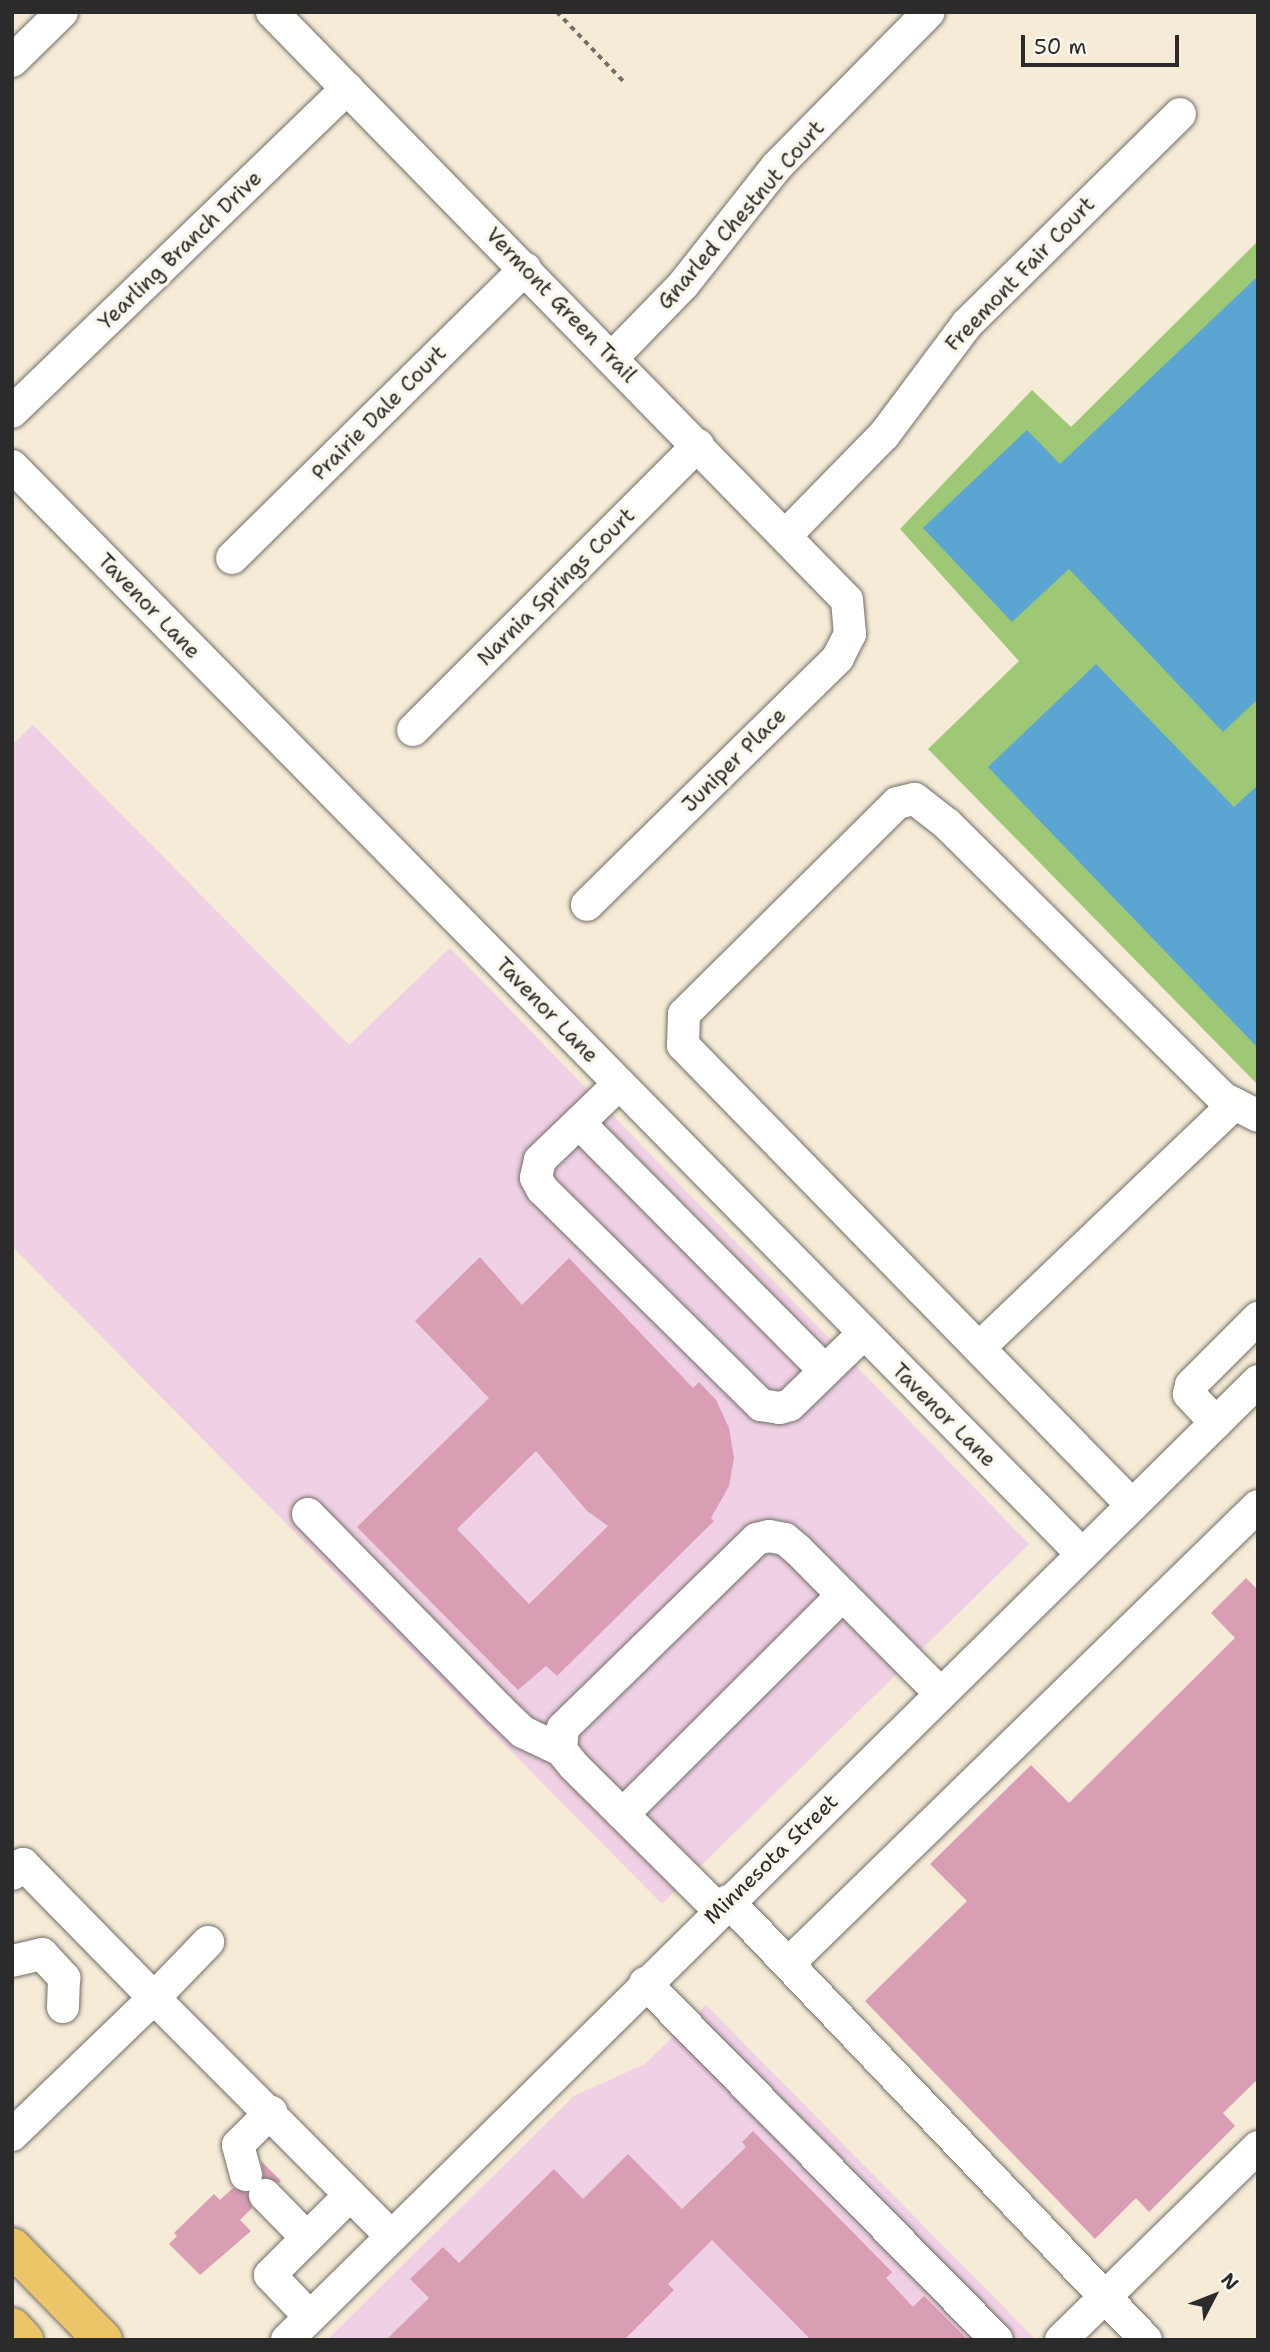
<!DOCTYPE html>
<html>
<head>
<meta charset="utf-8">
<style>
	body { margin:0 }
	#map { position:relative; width:1270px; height:2352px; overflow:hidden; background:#f5ebd6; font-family:"Shantell Sans",sans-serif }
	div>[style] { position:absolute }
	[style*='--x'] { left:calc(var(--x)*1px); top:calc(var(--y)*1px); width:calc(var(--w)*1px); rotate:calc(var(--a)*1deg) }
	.built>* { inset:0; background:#efd0e5 }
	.green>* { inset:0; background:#9ec875 }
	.water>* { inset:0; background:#5ba5d2 }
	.building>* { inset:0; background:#d99db4 }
	.path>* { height:3.5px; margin-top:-1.75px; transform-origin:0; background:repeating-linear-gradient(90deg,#726e67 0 5px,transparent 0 10px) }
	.roads { filter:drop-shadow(0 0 2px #726e67) drop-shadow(0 0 2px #726e67) }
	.minor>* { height:32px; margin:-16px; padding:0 16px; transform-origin:16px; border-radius:16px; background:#fff }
	.major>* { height:38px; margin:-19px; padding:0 19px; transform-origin:19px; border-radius:19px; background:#ecc569 }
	span { translate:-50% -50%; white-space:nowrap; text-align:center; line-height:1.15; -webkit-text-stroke:7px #fbf7ec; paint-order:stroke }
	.street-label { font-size:21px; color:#2b2b2b }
	.frame { position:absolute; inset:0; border:14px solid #2b2b2b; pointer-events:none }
	.north { position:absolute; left:1179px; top:2261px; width:70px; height:70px; -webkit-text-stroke:5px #fbf7ec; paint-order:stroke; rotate:48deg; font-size:19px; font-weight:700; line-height:28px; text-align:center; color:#2b2b2b }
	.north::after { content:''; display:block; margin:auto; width:24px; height:32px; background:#2b2b2b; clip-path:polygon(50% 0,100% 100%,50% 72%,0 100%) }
	.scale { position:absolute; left:1021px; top:35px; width:158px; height:32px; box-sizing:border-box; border:4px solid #2b2b2b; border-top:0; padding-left:9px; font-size:21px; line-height:24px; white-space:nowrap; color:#2b2b2b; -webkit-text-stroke:5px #fbf7ec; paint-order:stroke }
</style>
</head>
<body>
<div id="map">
	<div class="built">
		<i style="clip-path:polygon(33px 725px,349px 1045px,450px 948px,1029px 1544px,662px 1904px,12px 1246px,12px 745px)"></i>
		<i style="clip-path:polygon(706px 2005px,1036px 2340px,327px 2340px,574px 2096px,645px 2064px)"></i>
	</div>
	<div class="green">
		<i style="clip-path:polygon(1258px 241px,1258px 1085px,928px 749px,1019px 661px,900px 529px,1032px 390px,1071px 427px)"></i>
	</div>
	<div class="water">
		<i style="clip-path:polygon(1258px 276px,1258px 699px,1223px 732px,1069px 569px,1012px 622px,923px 528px,1027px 430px,1060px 464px)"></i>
		<i style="clip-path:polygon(1096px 664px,1234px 807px,1258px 785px,1258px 1048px,988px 767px)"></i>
	</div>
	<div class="building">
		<i style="clip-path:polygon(evenodd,480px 1257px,522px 1305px,569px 1258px,693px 1388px,699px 1382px,716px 1400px,729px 1428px,734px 1458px,729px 1486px,711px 1518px,714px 1521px,557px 1676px,546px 1666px,518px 1690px,357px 1527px,489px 1398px,415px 1321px,480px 1257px,536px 1451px,587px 1511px,608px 1526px,529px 1604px,457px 1529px,536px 1451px)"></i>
		<i style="clip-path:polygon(1246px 1578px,1258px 1590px,1258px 2079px,1223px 2113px,1235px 2126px,1149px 2212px,1136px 2198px,1095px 2239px,865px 2001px,967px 1901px,930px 1864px,1031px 1765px,1069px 1803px,1235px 1638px,1211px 1613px)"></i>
		<i style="clip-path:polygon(753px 2131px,892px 2272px,886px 2278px,913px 2307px,924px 2296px,968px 2340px,811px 2340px,712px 2240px,668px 2284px,674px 2290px,624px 2340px,386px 2340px,429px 2298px,410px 2279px,443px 2247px,459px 2263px,554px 2169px,583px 2199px,628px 2154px,682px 2209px,746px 2147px,742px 2142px)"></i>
		<i style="clip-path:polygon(261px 2161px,281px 2181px,279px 2183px,264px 2177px)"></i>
		<i style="clip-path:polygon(233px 2188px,247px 2193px,252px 2208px,240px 2220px,251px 2231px,200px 2275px,169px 2244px,177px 2236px,174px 2233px,214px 2194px,220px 2200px)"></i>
	</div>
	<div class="path">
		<i style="--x:557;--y:12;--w:100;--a:46.2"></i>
	</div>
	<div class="roads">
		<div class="minor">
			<i style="--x:272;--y:12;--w:822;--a:45.64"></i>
			<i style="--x:847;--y:600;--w:34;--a:85"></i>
			<i style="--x:850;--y:634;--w:27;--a:117"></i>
			<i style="--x:838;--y:658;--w:352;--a:135.5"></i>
			<i style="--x:12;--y:61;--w:70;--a:-44.4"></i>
			<i style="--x:612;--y:358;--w:102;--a:-45.8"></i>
			<i style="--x:683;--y:285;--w:152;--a:-51.7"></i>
			<i style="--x:777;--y:166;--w:216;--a:-45.4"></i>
			<i style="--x:12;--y:412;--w:466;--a:-44"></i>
			<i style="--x:12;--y:466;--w:1526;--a:45.48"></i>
			<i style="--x:786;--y:535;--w:140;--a:-45.6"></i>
			<i style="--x:884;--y:435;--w:139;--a:-53.2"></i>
			<i style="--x:967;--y:324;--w:299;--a:-44.6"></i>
			<i style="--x:232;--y:558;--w:412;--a:-44.6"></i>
			<i style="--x:413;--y:730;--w:403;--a:-45"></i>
			<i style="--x:619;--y:1084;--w:110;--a:136.1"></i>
			<i style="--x:540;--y:1160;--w:18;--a:103"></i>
			<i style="--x:536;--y:1178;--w:13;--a:61"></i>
			<i style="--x:542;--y:1189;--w:308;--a:44.6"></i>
			<i style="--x:761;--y:1405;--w:19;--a:9"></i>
			<i style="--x:780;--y:1408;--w:10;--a:-17"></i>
			<i style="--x:790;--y:1405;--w:103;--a:-44.2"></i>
			<i style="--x:579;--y:1123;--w:349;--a:45.2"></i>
			<i style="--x:979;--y:1348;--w:353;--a:-43.7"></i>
			<i style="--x:1216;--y:1423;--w:40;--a:-133"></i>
			<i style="--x:1189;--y:1394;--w:9;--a:-77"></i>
			<i style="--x:1191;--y:1385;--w:95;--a:-45"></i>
			<i style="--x:1132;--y:1505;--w:643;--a:-134.31"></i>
			<i style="--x:683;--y:1045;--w:31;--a:-88"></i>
			<i style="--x:684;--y:1014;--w:300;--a:-44.7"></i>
			<i style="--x:897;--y:803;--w:18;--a:-13"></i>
			<i style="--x:915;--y:799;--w:41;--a:38"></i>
			<i style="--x:947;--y:824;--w:389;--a:44.8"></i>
			<i style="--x:1223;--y:1098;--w:39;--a:27"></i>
			<i style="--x:308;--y:1514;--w:273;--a:45.6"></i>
			<i style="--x:499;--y:1709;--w:33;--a:44"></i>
			<i style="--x:523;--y:1732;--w:42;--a:25.3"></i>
			<i style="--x:623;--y:1814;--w:310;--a:-44.9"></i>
			<i style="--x:12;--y:1874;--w:15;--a:-42"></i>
			<i style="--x:23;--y:1864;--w:187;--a:45.6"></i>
			<i style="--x:154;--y:1998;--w:78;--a:-46"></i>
			<i style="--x:728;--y:1901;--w:606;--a:46.4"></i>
			<i style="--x:719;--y:1910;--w:204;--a:-135.2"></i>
			<i style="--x:574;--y:1766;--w:21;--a:-129"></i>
			<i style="--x:561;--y:1750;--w:22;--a:-85"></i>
			<i style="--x:563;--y:1728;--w:271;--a:-44.3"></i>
			<i style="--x:757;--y:1539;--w:12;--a:-14"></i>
			<i style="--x:769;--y:1536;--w:16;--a:11"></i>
			<i style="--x:785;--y:1539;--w:17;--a:40"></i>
			<i style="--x:798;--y:1550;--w:202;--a:45.2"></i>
			<i style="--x:12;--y:1961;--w:31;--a:-13"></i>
			<i style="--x:42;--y:1954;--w:33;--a:47"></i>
			<i style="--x:64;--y:1978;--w:29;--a:92"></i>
			<i style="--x:790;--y:1962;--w:653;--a:-44.26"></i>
			<i style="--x:645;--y:1983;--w:501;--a:45.4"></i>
			<i style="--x:12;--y:2135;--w:197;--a:-44"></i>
			<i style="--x:154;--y:1998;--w:336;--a:45.1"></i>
			<i style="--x:246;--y:2175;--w:31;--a:-105"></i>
			<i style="--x:238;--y:2145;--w:47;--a:-45"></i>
			<i style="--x:265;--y:2195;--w:60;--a:45.7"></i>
			<i style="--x:310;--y:2317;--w:58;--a:-133.6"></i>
			<i style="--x:270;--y:2275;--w:113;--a:-45"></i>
			<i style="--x:287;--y:2340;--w:1365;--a:-44.64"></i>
			<i style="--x:1061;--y:2340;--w:276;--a:-44.4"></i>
		</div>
		<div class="major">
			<i style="--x:12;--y:2247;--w:130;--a:45.6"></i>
			<i style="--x:12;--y:2327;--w:18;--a:47"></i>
		</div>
	</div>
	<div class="street-label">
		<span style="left:741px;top:215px;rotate:-49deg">Gnarled Chestnut Court</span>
		<span style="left:180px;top:250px;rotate:-44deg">Yearling Branch Drive</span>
		<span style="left:1020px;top:274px;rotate:-46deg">Freemont Fair Court</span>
		<span style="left:561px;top:305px;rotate:46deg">Vermont Green Trail</span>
		<span style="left:379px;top:413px;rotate:-45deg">Prairie Dale Court</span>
		<span style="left:556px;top:587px;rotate:-45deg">Narnia Springs Court</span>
		<span style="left:149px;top:606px;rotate:46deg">Tavenor Lane</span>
		<span style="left:734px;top:760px;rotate:-45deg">Juniper Place</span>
		<span style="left:547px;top:1010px;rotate:46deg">Tavenor Lane</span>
		<span style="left:944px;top:1415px;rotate:45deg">Tavenor Lane</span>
		<span style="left:771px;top:1859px;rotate:-44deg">Minnesota Street</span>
	</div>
	<div class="frame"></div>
	<div class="north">N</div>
	<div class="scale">50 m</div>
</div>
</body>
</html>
